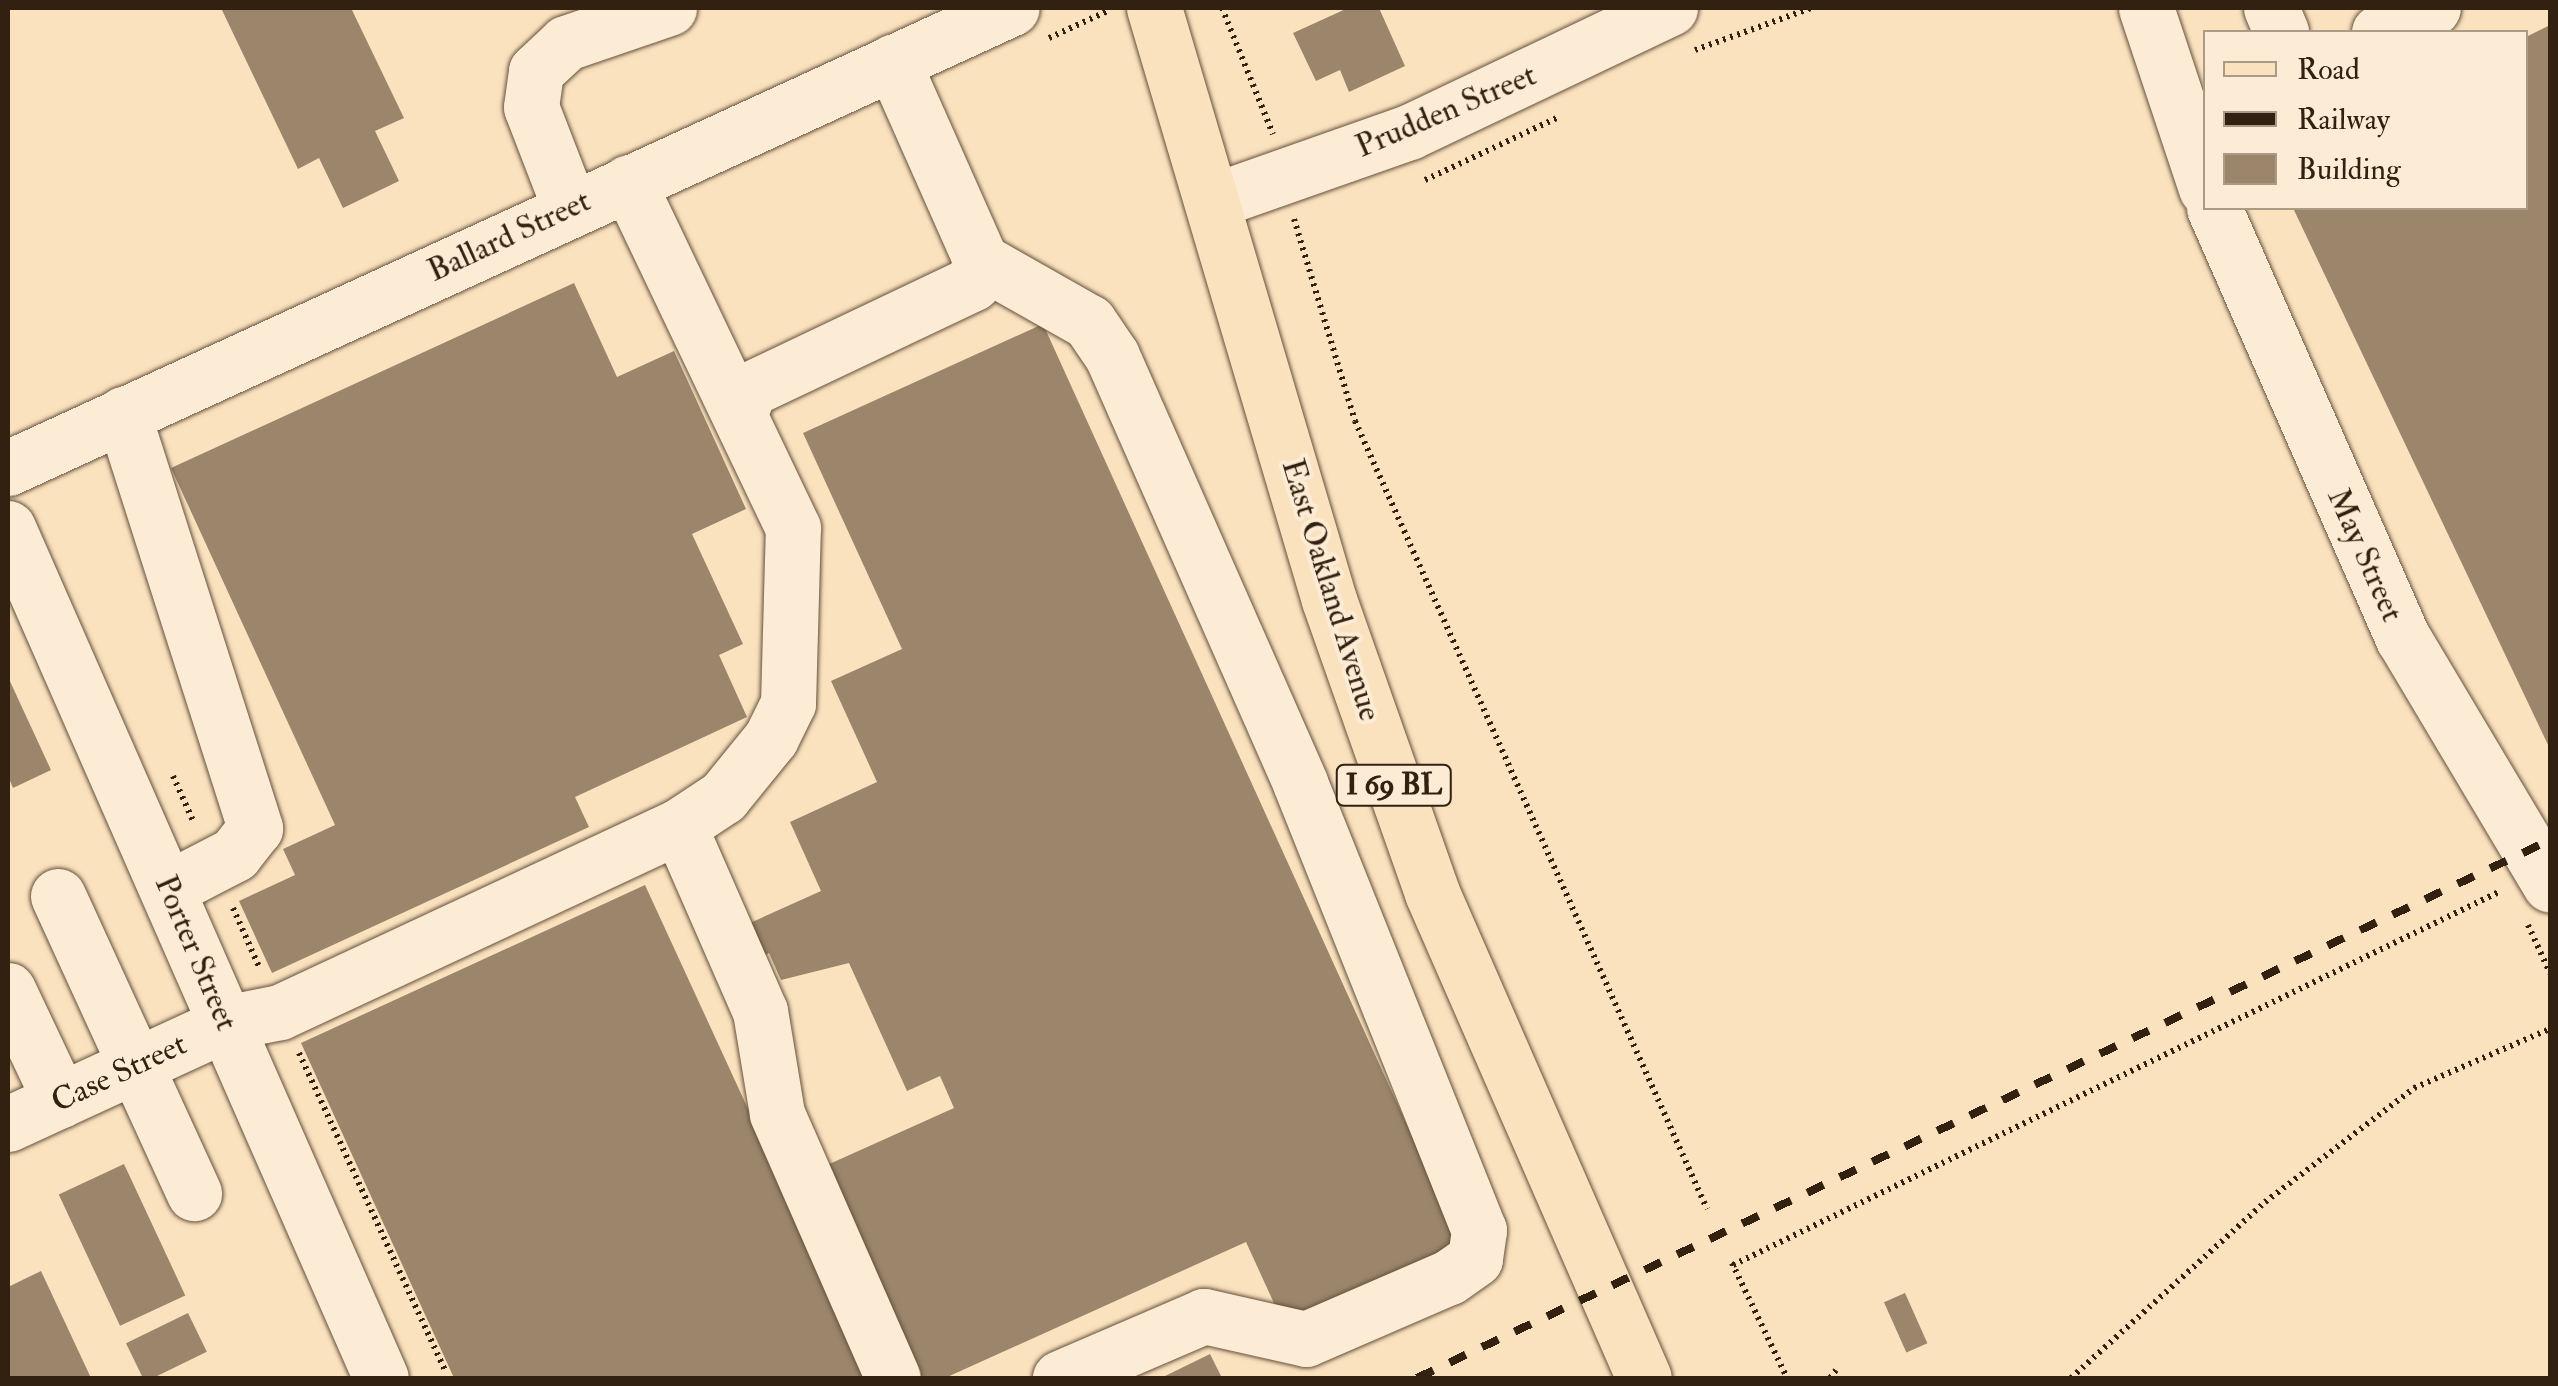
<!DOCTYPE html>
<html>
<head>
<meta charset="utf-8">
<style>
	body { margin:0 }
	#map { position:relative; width:2558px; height:1386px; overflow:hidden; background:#fbe2bf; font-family:"IM FELL Double Pica",serif }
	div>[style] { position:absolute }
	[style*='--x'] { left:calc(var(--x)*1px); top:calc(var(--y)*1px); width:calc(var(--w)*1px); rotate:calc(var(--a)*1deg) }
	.building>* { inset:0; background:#9b856b; transform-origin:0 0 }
	.path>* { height:6px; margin-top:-3px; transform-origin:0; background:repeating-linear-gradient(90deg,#322110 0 2.5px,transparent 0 7.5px) }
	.roads { filter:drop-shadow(0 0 2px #64513c) drop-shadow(0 0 2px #64513c) }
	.minor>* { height:55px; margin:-27.5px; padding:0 27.5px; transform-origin:27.5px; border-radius:27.5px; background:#fcecd5 }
	.major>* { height:55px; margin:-27.5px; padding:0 27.5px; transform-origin:27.5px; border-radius:27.5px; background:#fbe2bf }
	.rail>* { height:8px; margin-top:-4px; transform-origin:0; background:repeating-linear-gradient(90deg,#322110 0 18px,transparent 0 36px) }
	span { translate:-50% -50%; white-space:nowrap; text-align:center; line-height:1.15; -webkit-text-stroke:8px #fcecd5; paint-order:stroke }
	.shield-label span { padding:2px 8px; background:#fcecd5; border:2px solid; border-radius:8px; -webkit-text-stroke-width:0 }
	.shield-label { font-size:30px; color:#322110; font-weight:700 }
	.street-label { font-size:32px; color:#322110 }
	.frame { position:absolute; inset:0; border:10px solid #322110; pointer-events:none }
	.legend { position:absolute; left:2203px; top:30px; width:325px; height:180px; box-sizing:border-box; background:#fcecd5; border:2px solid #ab9b86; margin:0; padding:12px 18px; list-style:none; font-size:30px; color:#322110 }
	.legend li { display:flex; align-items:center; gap:20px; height:50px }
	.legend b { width:50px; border:2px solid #ab9b86 }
</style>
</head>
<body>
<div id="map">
	<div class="building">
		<i style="clip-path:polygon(221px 8px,351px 8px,404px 118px,375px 131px,399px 181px,343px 208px,319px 158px,298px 169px)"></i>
		<i style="clip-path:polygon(1348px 8px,1379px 8px,1405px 66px,1349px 92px,1340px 70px,1316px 81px,1293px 33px)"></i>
		<i style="clip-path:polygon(2550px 25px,2550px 749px,2293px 208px,2526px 208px,2526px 37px)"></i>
		<i style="clip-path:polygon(574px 283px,617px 377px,674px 351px,746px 509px,692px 534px,743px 644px,719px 655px,747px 717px,575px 797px,589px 827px,272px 973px,239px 901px,295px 875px,283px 849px,335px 825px,171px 468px)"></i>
		<i style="clip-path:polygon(1043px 324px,1466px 1255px,1289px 1336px,1246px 1242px,945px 1378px,911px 1378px,816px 1170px,954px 1108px,940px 1076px,907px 1091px,849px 963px,781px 980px,769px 953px,755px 960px,741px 927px,821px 891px,790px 822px,877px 782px,831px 681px,902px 649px,803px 433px)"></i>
		<i style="clip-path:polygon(8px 677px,51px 770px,13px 788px,8px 776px)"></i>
		<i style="clip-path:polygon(645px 885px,872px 1378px,454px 1378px,301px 1043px)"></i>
		<i style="left:124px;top:1164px;width:145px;height:72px;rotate:65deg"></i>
		<i style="clip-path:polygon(41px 1271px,91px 1378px,8px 1378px,8px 1287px)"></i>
		<i style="left:1905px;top:1293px;width:55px;height:23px;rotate:66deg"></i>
		<i style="left:188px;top:1313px;width:43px;height:69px;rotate:64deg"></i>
		<i style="clip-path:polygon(1210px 1354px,1222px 1378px,1161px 1378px)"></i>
	</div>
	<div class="path">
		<i style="--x:1222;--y:8;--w:136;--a:68"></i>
		<i style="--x:1049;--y:38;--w:67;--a:-24.7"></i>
		<i style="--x:1695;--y:50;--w:123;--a:-19.9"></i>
		<i style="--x:1425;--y:180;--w:148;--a:-25.2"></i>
		<i style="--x:1294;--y:219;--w:211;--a:73.2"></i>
		<i style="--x:1355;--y:421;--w:863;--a:65.93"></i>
		<i style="--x:173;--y:776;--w:51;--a:65.9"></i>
		<i style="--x:233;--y:908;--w:67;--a:66.1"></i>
		<i style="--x:2528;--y:925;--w:53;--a:65.4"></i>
		<i style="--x:299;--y:1053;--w:349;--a:65.3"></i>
		<i style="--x:1732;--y:1263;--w:127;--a:64.4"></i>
		<i style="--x:1733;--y:1265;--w:854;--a:-25.97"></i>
		<i style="--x:1830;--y:1378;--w:10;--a:-53"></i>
		<i style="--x:2071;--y:1378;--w:262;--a:-42.2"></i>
		<i style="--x:2265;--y:1202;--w:188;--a:-37.4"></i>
		<i style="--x:2414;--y:1088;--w:148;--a:-23.5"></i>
	</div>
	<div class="roads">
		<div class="minor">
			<i style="--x:2146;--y:8;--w:190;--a:71.6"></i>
			<i style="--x:2271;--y:8;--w:26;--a:67"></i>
			<i style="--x:2379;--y:32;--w:59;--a:-24"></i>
			<i style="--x:1216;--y:200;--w:205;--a:-19.4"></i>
			<i style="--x:1409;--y:132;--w:289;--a:-25.4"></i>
			<i style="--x:570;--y:208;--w:108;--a:-111.1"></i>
			<i style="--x:531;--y:107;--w:36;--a:-82"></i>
			<i style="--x:536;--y:71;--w:41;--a:-43"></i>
			<i style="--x:566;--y:43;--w:109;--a:-18.8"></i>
			<i style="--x:2214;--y:208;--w:470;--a:66.3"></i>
			<i style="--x:2403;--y:638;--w:287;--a:59.2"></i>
			<i style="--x:981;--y:261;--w:124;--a:29.5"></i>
			<i style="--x:1089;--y:322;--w:41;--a:55.9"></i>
			<i style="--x:1112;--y:356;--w:467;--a:66.2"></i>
			<i style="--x:1300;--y:783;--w:482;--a:68.2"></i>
			<i style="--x:1479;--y:1230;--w:29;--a:98"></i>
			<i style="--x:1475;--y:1259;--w:32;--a:145"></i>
			<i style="--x:1449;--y:1277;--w:156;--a:156.6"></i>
			<i style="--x:1306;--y:1339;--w:105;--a:-167.3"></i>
			<i style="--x:1204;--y:1316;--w:157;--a:156.7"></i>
			<i style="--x:740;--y:412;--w:25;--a:-67"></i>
			<i style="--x:750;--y:389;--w:247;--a:-25.4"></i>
			<i style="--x:973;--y:283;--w:23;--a:-70"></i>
			<i style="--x:981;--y:261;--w:218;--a:-113.9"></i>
			<i style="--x:123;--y:414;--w:435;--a:72.3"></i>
			<i style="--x:255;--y:828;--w:33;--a:128"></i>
			<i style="--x:235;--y:854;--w:74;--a:152.7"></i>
			<i style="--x:8;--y:468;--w:1104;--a:-24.62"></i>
			<i style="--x:8;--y:528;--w:928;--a:66.31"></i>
			<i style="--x:679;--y:826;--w:202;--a:66.4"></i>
			<i style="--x:760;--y:1011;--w:104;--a:80.6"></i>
			<i style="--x:777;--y:1114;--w:288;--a:66.3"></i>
			<i style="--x:58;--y:896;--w:327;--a:65.4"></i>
			<i style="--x:8;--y:990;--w:122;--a:64.7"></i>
			<i style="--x:8;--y:1124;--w:244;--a:-24.7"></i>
			<i style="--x:230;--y:1022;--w:51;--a:-11.3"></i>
			<i style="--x:280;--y:1012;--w:440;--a:-25"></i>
			<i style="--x:679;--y:826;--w:53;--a:-33.4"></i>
			<i style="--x:723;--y:797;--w:76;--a:-50.9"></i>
			<i style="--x:771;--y:738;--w:39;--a:-64"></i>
			<i style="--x:788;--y:703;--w:175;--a:-88.4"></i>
			<i style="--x:793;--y:528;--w:383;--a:-115.5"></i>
		</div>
		<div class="major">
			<i style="--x:1154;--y:8;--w:617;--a:73.53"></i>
			<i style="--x:1329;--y:600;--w:311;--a:70.6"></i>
			<i style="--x:1432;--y:893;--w:529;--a:66.39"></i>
		</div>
	</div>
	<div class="rail">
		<i style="--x:1417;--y:1378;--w:1254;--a:-25.4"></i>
	</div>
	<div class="shield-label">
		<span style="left:1394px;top:785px">I 69 BL</span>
	</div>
	<div class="street-label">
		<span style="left:1446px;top:111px;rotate:-23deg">Prudden Street</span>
		<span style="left:509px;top:236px;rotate:-25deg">Ballard Street</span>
		<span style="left:2365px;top:555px;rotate:66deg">May Street</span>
		<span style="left:1331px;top:590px;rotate:73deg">East Oakland Avenue</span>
		<span style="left:196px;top:953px;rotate:67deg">Porter Street</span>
		<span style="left:119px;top:1073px;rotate:-25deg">Case Street</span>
	</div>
	<div class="frame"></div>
	<ul class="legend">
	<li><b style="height:12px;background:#fbe2bf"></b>Road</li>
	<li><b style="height:12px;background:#322110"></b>Railway</li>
	<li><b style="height:28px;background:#9b856b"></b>Building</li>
	</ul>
</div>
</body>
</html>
